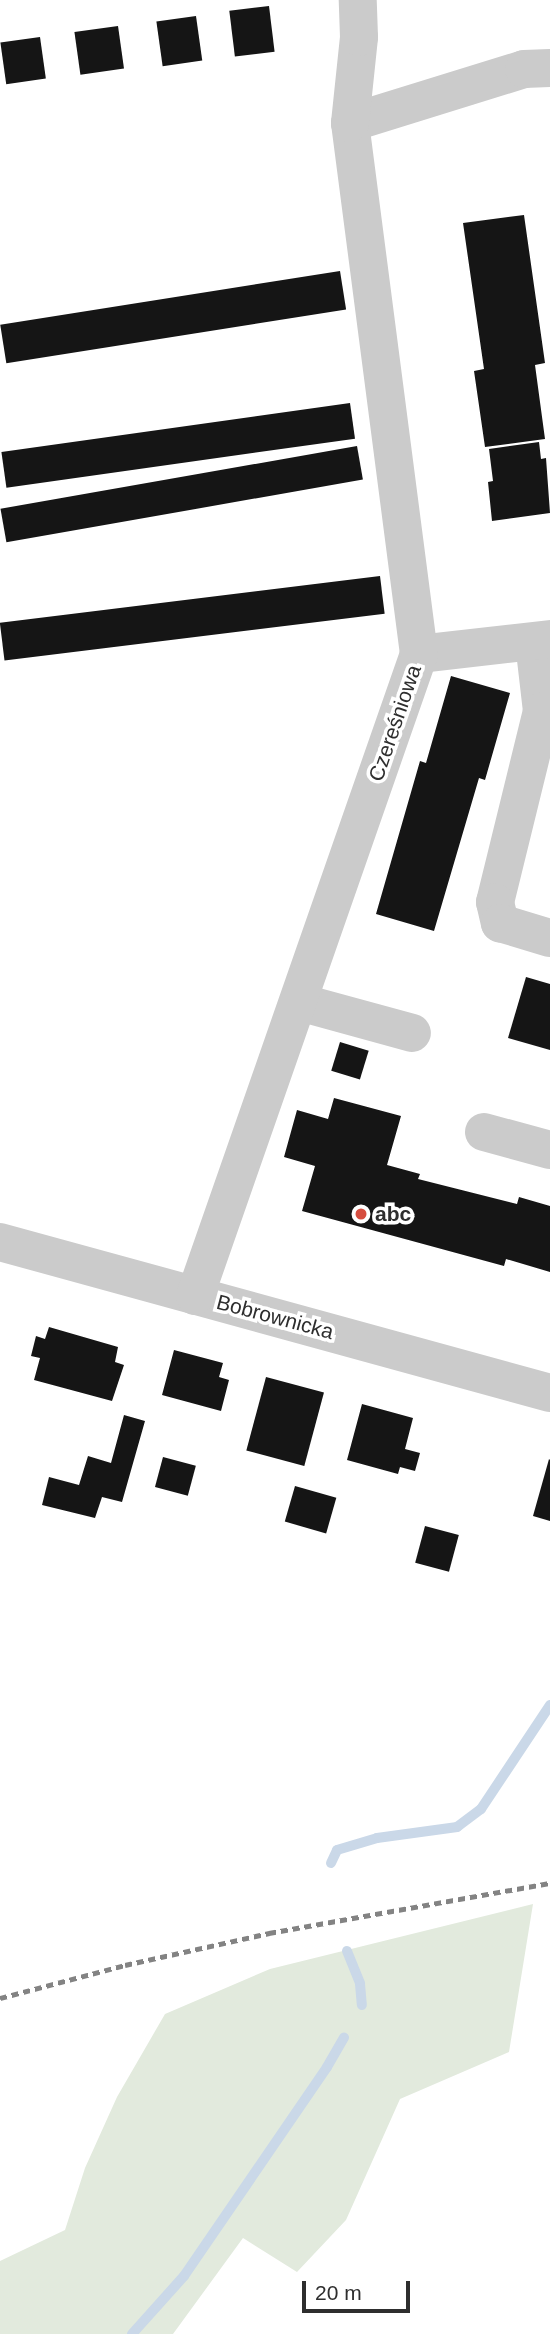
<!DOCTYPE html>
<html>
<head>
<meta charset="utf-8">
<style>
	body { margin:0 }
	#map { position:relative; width:550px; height:2334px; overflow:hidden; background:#fff; font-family:Helvetica,sans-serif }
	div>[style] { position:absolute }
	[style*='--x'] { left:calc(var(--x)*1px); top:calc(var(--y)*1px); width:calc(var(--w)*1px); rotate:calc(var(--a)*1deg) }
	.green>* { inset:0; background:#e2eadd }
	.stream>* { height:10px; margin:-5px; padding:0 5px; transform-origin:5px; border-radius:5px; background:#cad8e8 }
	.building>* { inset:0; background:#151515; transform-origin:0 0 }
	.minor>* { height:38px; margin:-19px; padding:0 19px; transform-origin:19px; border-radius:19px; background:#cbcbcb }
	.rail>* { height:5px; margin-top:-2.5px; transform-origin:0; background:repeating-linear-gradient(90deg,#838383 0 7px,transparent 0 12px) }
	.dots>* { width:19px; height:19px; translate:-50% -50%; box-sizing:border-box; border:4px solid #fff; border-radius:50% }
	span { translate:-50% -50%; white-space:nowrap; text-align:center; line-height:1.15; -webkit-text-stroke:7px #fff; paint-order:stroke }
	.street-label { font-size:21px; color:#2e2e2e }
	.poi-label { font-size:21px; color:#2e2e2e; font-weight:700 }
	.left { translate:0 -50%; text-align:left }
	.scale { position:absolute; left:302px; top:2281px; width:108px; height:32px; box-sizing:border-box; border:4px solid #2e2e2e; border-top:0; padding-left:9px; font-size:21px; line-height:24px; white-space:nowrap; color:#2e2e2e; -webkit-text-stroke:5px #fff; paint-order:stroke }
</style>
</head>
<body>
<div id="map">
	<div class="green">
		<i style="clip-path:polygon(533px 1904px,509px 2052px,400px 2099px,346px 2220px,297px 2272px,243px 2238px,173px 2334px,0 2334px,0 2261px,65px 2230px,85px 2168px,117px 2097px,165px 2014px,270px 1969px)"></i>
	</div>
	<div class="stream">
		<i style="--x:331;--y:1863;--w:14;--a:-65"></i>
		<i style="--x:337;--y:1850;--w:42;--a:-16.7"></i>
		<i style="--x:377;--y:1838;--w:81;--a:-7.8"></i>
		<i style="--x:457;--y:1827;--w:30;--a:-37"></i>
		<i style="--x:481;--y:1809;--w:125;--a:-56.4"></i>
		<i style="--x:347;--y:1951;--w:35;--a:68"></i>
		<i style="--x:360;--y:1984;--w:21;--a:85"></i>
		<i style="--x:132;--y:2334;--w:78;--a:-48.1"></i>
		<i style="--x:184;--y:2276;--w:253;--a:-55.6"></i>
		<i style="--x:327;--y:2067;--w:34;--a:-60"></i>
	</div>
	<div class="building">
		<i style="left:269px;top:6px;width:46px;height:40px;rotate:83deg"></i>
		<i style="left:196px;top:16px;width:45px;height:40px;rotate:82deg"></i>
		<i style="left:118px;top:26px;width:43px;height:44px;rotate:82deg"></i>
		<i style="left:40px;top:37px;width:42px;height:40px;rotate:82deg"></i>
		<i style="clip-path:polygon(524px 215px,545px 363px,535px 365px,545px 439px,485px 447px,474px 371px,484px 369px,463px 223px)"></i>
		<i style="left:340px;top:271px;width:39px;height:344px;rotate:81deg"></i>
		<i style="left:350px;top:403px;width:36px;height:352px;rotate:82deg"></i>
		<i style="clip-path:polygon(539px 442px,541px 459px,546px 458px,550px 513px,492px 521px,488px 482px,493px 481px,489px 449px)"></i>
		<i style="left:357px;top:446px;width:34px;height:362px;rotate:80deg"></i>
		<i style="left:380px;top:576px;width:38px;height:383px;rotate:83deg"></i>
		<i style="clip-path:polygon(451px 676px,510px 693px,485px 780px,479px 778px,434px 931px,376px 914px,420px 761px,426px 763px)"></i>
		<i style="clip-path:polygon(526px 977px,550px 984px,550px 1050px,508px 1038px)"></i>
		<i style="left:340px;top:1042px;width:30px;height:30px;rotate:17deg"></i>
		<i style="clip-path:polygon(334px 1098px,401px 1116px,387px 1165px,420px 1174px,418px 1179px,517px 1204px,519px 1197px,550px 1206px,550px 1272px,506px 1259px,504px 1266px,302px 1211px,315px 1166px,284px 1157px,297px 1110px,328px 1119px)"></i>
		<i style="clip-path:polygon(49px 1327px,118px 1347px,115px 1362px,124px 1365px,112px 1401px,34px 1380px,40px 1358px,31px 1356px,36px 1336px,45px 1339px)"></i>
		<i style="clip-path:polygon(174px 1350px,223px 1363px,219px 1377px,229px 1380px,221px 1411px,162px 1395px)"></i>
		<i style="left:266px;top:1377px;width:60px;height:76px;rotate:15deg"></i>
		<i style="clip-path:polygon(362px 1404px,413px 1418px,405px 1449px,420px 1453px,415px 1471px,400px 1467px,398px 1474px,347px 1460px)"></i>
		<i style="clip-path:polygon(124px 1415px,145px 1421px,122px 1502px,102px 1497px,95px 1518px,42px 1505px,49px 1477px,79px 1485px,88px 1456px,111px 1463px)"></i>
		<i style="left:163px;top:1457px;width:34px;height:31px;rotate:15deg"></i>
		<i style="clip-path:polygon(549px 1459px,550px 1460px,550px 1521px,533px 1516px)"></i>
		<i style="left:295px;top:1486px;width:43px;height:37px;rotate:16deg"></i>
		<i style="left:425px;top:1526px;width:35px;height:38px;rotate:15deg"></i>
	</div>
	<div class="minor">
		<i style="--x:350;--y:123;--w:182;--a:-17.2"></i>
		<i style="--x:524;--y:69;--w:26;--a:-2"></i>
		<i style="--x:534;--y:642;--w:69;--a:83.4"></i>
		<i style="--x:542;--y:711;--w:197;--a:103.8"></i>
		<i style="--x:495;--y:902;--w:22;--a:77"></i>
		<i style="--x:500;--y:923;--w:52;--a:16.7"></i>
		<i style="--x:419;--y:654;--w:132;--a:-6.5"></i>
		<i style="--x:299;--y:1002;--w:117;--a:15.3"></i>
		<i style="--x:484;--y:1132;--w:68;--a:15.3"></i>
		<i style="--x:0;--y:1242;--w:570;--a:15.35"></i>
		<i style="--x:195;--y:1296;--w:680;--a:-70.77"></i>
		<i style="--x:419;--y:654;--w:535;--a:-97.4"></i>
		<i style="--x:350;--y:123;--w:86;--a:-84"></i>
		<i style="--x:359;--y:37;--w:37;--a:-92"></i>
	</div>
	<div class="rail">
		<i style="--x:0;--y:1998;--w:129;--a:-14.8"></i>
		<i style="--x:125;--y:1965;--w:148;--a:-12.5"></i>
		<i style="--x:269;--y:1933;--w:285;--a:-10.1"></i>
	</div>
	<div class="dots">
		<i style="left:361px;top:1214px;background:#d64d3f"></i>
	</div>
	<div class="street-label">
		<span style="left:395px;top:723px;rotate:-71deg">Czereśniowa</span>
		<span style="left:275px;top:1317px;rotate:15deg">Bobrownicka</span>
	</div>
	<div class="poi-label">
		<span class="left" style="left:375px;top:1214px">abc</span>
	</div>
	<div class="scale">20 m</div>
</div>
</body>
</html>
